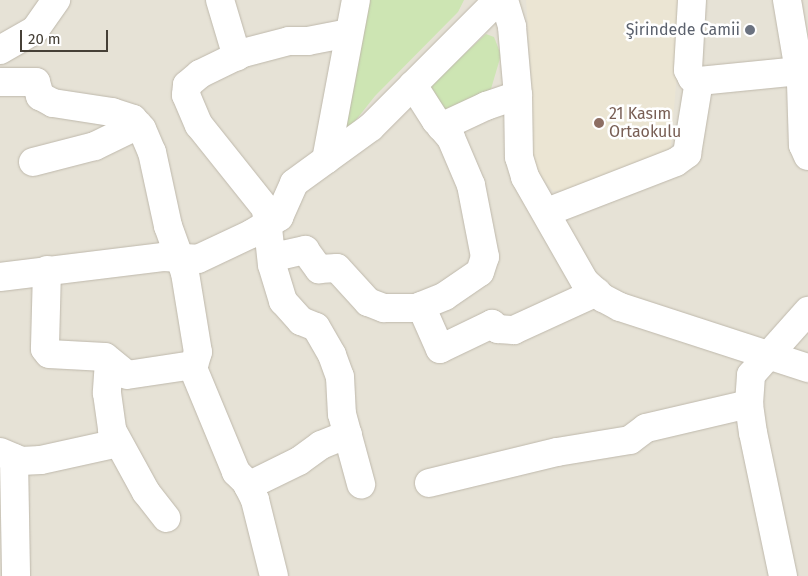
<!DOCTYPE html>
<html>
<head>
<meta charset="utf-8">
<style>
	body { margin:0 }
	#map { position:relative; width:808px; height:576px; overflow:hidden; background:#f3f0e8; font-family:"Fira Sans",sans-serif }
	div>[style] { position:absolute }
	[style*='--x'] { left:calc(var(--x)*1px); top:calc(var(--y)*1px); width:calc(var(--w)*1px); rotate:calc(var(--a)*1deg) }
	.residential>* { inset:0; background:#e6e2d6; transform-origin:0 0 }
	.education>* { inset:0; background:#ebe5d3 }
	.green>* { inset:0; background:#cde5b3 }
	.roads { filter:drop-shadow(0 0 1px #beb8ab) drop-shadow(0 0 1px #beb8ab) }
	.minor>* { height:28px; margin:-14px; padding:0 14px; transform-origin:14px; border-radius:14px; background:#fff }
	.dots>* { width:14px; height:14px; translate:-50% -50%; box-sizing:border-box; border:2px solid #fff; border-radius:50% }
	span { translate:-50% -50%; white-space:nowrap; text-align:center; line-height:1.15; -webkit-text-stroke:5px #fff; paint-order:stroke }
	.worship-label { font-size:16px; color:#5b616d }
	.right { translate:-100% -50%; text-align:right }
	.education-label { font-size:16px; color:#785e54 }
	.left { translate:0 -50%; text-align:left }
	.scale { position:absolute; left:20px; top:30px; width:88px; height:22px; box-sizing:border-box; border:2px solid #464037; border-top:0; padding-left:6px; font-size:15px; line-height:18px; white-space:nowrap; color:#464037; -webkit-text-stroke:4px #fff; paint-order:stroke }
</style>
</head>
<body>
<div id="map">
	<div class="residential">
		<i style="left:0;top:0;width:808px;height:576px"></i>
	</div>
	<div class="education">
		<i style="clip-path:polygon(526px 0,683px 0,670px 157px,587px 189px,553px 191px,530px 163px,522px 89px,532px 88px)"></i>
	</div>
	<div class="green">
		<i style="clip-path:polygon(362px 0,464px 0,458px 12px,375px 96px,344px 135px)"></i>
		<i style="clip-path:polygon(486px 34px,494px 37px,501px 55px,488px 99px,438px 119px,424px 91px)"></i>
	</div>
	<div class="roads">
		<div class="minor">
			<i style="--x:220;--y:0;--w:59;--a:73.4"></i>
			<i style="--x:504;--y:0;--w:28;--a:73"></i>
			<i style="--x:512;--y:27;--w:68;--a:85"></i>
			<i style="--x:518;--y:95;--w:62;--a:89.1"></i>
			<i style="--x:519;--y:157;--w:21;--a:73"></i>
			<i style="--x:525;--y:177;--w:121;--a:60.3"></i>
			<i style="--x:585;--y:282;--w:24;--a:42"></i>
			<i style="--x:603;--y:298;--w:19;--a:28"></i>
			<i style="--x:620;--y:307;--w:198;--a:18"></i>
			<i style="--x:692;--y:0;--w:70;--a:93.3"></i>
			<i style="--x:688;--y:70;--w:9;--a:63"></i>
			<i style="--x:692;--y:78;--w:8;--a:23"></i>
			<i style="--x:699;--y:81;--w:101;--a:-5.7"></i>
			<i style="--x:800;--y:71;--w:9;--a:21"></i>
			<i style="--x:787;--y:0;--w:84;--a:80.4"></i>
			<i style="--x:801;--y:83;--w:62;--a:88.2"></i>
			<i style="--x:803;--y:145;--w:12;--a:66"></i>
			<i style="--x:349;--y:33;--w:42;--a:169"></i>
			<i style="--x:308;--y:41;--w:19;--a:180"></i>
			<i style="--x:289;--y:41;--w:48;--a:165.4"></i>
			<i style="--x:243;--y:53;--w:48;--a:154"></i>
			<i style="--x:200;--y:74;--w:17;--a:140"></i>
			<i style="--x:187;--y:85;--w:10;--a:96"></i>
			<i style="--x:186;--y:95;--w:33;--a:67"></i>
			<i style="--x:199;--y:125;--w:107;--a:51.4"></i>
			<i style="--x:266;--y:209;--w:56;--a:83.9"></i>
			<i style="--x:272;--y:265;--w:38;--a:73"></i>
			<i style="--x:283;--y:301;--w:27;--a:48"></i>
			<i style="--x:301;--y:321;--w:16;--a:22"></i>
			<i style="--x:316;--y:327;--w:32;--a:60"></i>
			<i style="--x:332;--y:355;--w:23;--a:70"></i>
			<i style="--x:340;--y:377;--w:37;--a:87"></i>
			<i style="--x:342;--y:414;--w:73;--a:74.8"></i>
			<i style="--x:0;--y:50;--w:40;--a:-29.7"></i>
			<i style="--x:35;--y:30;--w:37;--a:-55"></i>
			<i style="--x:0;--y:82;--w:36;--a:0"></i>
			<i style="--x:36;--y:82;--w:15;--a:74"></i>
			<i style="--x:40;--y:96;--w:15;--a:28"></i>
			<i style="--x:53;--y:103;--w:60;--a:8.7"></i>
			<i style="--x:112;--y:112;--w:22;--a:18"></i>
			<i style="--x:133;--y:119;--w:13;--a:48"></i>
			<i style="--x:142;--y:129;--w:25;--a:67"></i>
			<i style="--x:152;--y:152;--w:76;--a:77.8"></i>
			<i style="--x:168;--y:226;--w:50;--a:70.1"></i>
			<i style="--x:185;--y:273;--w:80;--a:80.7"></i>
			<i style="--x:198;--y:352;--w:17;--a:107"></i>
			<i style="--x:193;--y:368;--w:113;--a:67.5"></i>
			<i style="--x:236;--y:472;--w:14;--a:45"></i>
			<i style="--x:246;--y:482;--w:20;--a:63"></i>
			<i style="--x:255;--y:500;--w:78;--a:76"></i>
			<i style="--x:441;--y:127;--w:50;--a:-25"></i>
			<i style="--x:486;--y:106;--w:34;--a:-19"></i>
			<i style="--x:326;--y:160;--w:163;--a:-79.4"></i>
			<i style="--x:33;--y:162;--w:64;--a:-14.5"></i>
			<i style="--x:95;--y:146;--w:48;--a:-26"></i>
			<i style="--x:547;--y:212;--w:138;--a:-21.2"></i>
			<i style="--x:676;--y:162;--w:14;--a:-36"></i>
			<i style="--x:687;--y:154;--w:74;--a:-80.7"></i>
			<i style="--x:271;--y:252;--w:12;--a:14"></i>
			<i style="--x:283;--y:255;--w:23;--a:-13"></i>
			<i style="--x:305;--y:250;--w:24;--a:54"></i>
			<i style="--x:319;--y:269;--w:18;--a:-3"></i>
			<i style="--x:337;--y:268;--w:46;--a:47.6"></i>
			<i style="--x:368;--y:302;--w:17;--a:21"></i>
			<i style="--x:384;--y:308;--w:32;--a:0"></i>
			<i style="--x:416;--y:308;--w:31;--a:-22"></i>
			<i style="--x:445;--y:296;--w:42;--a:-34.4"></i>
			<i style="--x:480;--y:272;--w:16;--a:-72"></i>
			<i style="--x:485;--y:257;--w:73;--a:-101"></i>
			<i style="--x:471;--y:185;--w:51;--a:-113.1"></i>
			<i style="--x:451;--y:138;--w:23;--a:-131"></i>
			<i style="--x:436;--y:121;--w:43;--a:-122.6"></i>
			<i style="--x:47;--y:270;--w:79;--a:91.5"></i>
			<i style="--x:45;--y:349;--w:6;--a:51"></i>
			<i style="--x:49;--y:354;--w:56;--a:3.1"></i>
			<i style="--x:105;--y:357;--w:28;--a:39"></i>
			<i style="--x:127;--y:375;--w:68;--a:-8.5"></i>
			<i style="--x:0;--y:277;--w:164;--a:-7"></i>
			<i style="--x:163;--y:257;--w:35;--a:3"></i>
			<i style="--x:198;--y:259;--w:59;--a:-25.3"></i>
			<i style="--x:251;--y:234;--w:33;--a:-31"></i>
			<i style="--x:279;--y:217;--w:37;--a:-66"></i>
			<i style="--x:294;--y:183;--w:95;--a:-36"></i>
			<i style="--x:371;--y:127;--w:180;--a:-45"></i>
			<i style="--x:421;--y:306;--w:47;--a:66.2"></i>
			<i style="--x:440;--y:349;--w:58;--a:-25.7"></i>
			<i style="--x:492;--y:324;--w:8;--a:40"></i>
			<i style="--x:498;--y:329;--w:16;--a:4"></i>
			<i style="--x:514;--y:330;--w:91;--a:-24.6"></i>
			<i style="--x:109;--y:361;--w:32;--a:94"></i>
			<i style="--x:107;--y:393;--w:37;--a:82"></i>
			<i style="--x:112;--y:430;--w:71;--a:61.3"></i>
			<i style="--x:146;--y:492;--w:33;--a:52"></i>
			<i style="--x:0;--y:452;--w:23;--a:23"></i>
			<i style="--x:21;--y:461;--w:20;--a:-3"></i>
			<i style="--x:41;--y:460;--w:79;--a:-12.4"></i>
			<i style="--x:14;--y:458;--w:118;--a:89"></i>
			<i style="--x:429;--y:483;--w:132;--a:-13.6"></i>
			<i style="--x:557;--y:452;--w:74;--a:-9.3"></i>
			<i style="--x:630;--y:440;--w:20;--a:-37"></i>
			<i style="--x:646;--y:428;--w:106;--a:-13.1"></i>
			<i style="--x:248;--y:486;--w:57;--a:-26.1"></i>
			<i style="--x:299;--y:461;--w:27;--a:-36"></i>
			<i style="--x:321;--y:445;--w:29;--a:-22"></i>
			<i style="--x:783;--y:576;--w:146;--a:-101.8"></i>
			<i style="--x:753;--y:433;--w:29;--a:-98"></i>
			<i style="--x:749;--y:404;--w:29;--a:-86"></i>
			<i style="--x:751;--y:375;--w:86;--a:-48.3"></i>
		</div>
	</div>
	<div class="dots">
		<i style="left:750px;top:30px;background:#6b7280"></i>
		<i style="left:599px;top:123px;background:#8d6e63"></i>
	</div>
	<div class="worship-label">
		<span class="right" style="left:740px;top:30px">Şirindede Camii</span>
	</div>
	<div class="education-label">
		<span class="left" style="left:609px;top:123px">21 Kasım<br>Ortaokulu</span>
	</div>
	<div class="scale">20 m</div>
</div>
</body>
</html>
